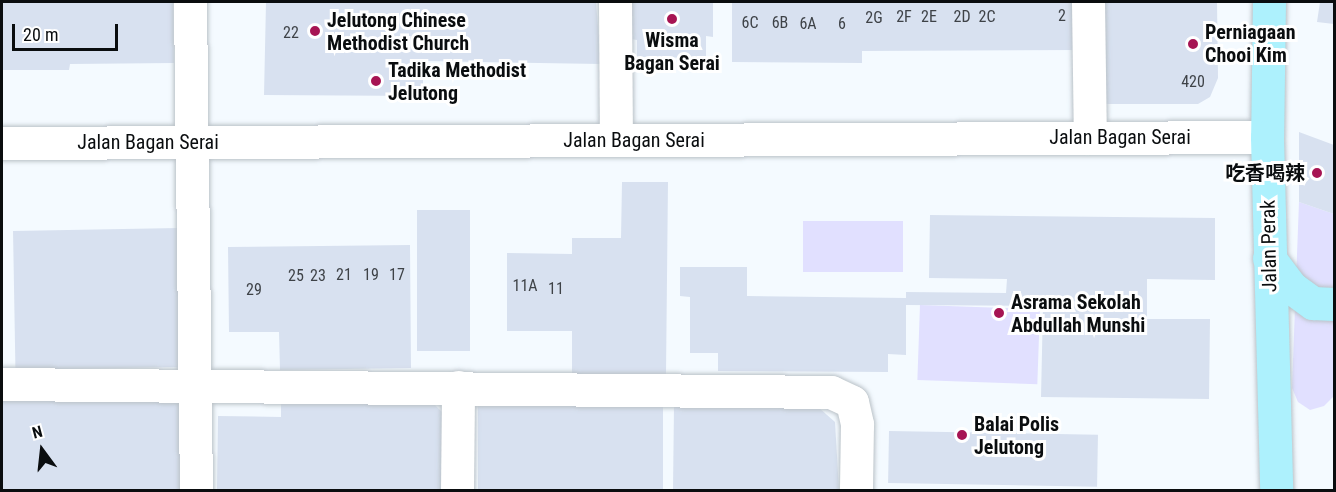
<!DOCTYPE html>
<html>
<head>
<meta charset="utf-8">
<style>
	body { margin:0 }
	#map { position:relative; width:1336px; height:492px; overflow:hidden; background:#f4faff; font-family:"Roboto Condensed","Noto Sans SC",sans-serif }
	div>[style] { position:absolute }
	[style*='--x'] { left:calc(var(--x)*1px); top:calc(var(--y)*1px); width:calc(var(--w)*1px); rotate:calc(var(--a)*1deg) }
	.green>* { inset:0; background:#e1e0ff; transform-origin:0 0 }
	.building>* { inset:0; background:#d8e1f0; transform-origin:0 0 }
	.roads { filter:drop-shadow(0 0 2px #bac2c8) drop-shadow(0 0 2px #bac2c8) }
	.minor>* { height:33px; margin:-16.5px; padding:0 16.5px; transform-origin:16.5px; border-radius:16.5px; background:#fff }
	.major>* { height:33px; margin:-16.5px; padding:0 16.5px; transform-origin:16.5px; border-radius:16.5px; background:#adf1fd }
	.dots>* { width:16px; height:16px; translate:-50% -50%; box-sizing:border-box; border:3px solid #fff; border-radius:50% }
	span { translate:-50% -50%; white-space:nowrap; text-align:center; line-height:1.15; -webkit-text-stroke:6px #fff; paint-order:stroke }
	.number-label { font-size:16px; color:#3e4247 }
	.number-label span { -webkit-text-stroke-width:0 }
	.poi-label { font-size:20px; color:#0a0d0f; font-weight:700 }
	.left { translate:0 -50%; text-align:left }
	.right { translate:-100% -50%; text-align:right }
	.street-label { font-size:20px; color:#0a0d0f }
	.frame { position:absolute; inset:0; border:3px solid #0a0d0f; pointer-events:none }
	.north { position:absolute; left:12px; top:420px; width:60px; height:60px; -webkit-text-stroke:4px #fff; paint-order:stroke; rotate:345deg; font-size:16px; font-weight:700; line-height:24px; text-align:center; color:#0a0d0f }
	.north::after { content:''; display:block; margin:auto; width:21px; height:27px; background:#0a0d0f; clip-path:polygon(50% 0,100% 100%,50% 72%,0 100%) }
	.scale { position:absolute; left:12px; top:24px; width:106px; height:27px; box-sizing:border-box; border:3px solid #0a0d0f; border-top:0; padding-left:8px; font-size:18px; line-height:21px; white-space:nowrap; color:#0a0d0f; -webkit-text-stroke:4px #fff; paint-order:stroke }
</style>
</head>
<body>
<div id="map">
	<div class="green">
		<i style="clip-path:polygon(1299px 202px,1334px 214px,1334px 396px,1324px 406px,1310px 410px,1298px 402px,1292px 388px)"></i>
		<i style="left:803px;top:221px;width:100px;height:51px"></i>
		<i style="left:920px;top:305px;width:120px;height:75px;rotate:2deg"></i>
	</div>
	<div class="building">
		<i style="clip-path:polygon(2px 2px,173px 2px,174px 63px,70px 64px,69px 70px,2px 70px)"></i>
		<i style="clip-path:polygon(266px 2px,596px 2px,601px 64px,423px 61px,423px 96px,264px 95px)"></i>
		<i style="clip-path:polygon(631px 2px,713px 2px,713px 37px,706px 36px,706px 58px,637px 57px,637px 40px,631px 39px)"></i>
		<i style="clip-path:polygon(732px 2px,1079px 2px,1079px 50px,862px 51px,862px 63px,732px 62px)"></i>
		<i style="clip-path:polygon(1101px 2px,1217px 2px,1218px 78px,1210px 97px,1198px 104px,1102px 104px)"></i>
		<i style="clip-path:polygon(1320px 2px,1334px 2px,1334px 24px,1317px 22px)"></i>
		<i style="clip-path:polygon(1299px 132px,1334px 145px,1334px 214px,1299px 202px)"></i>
		<i style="clip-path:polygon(622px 182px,668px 182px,666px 374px,572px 374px,572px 331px,507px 331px,507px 253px,572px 254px,572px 238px,621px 238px)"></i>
		<i style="left:417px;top:210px;width:53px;height:141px"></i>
		<i style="clip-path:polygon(930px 215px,1215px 218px,1215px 280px,1147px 279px,1147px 319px,1210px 319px,1209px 399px,1041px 397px,1043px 306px,906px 305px,906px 355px,888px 354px,888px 372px,718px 371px,718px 353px,690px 353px,690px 297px,680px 296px,680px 267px,747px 267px,747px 296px,906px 298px,906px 292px,1006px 293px,1007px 279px,929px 278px)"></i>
		<i style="left:178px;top:228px;width:139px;height:165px;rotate:89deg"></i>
		<i style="clip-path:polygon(410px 245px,411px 368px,280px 370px,279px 332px,229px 332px,228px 247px)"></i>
		<i style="clip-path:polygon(174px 392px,186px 409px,187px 490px,2px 490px,2px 393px)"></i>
		<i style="clip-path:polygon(281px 398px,431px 401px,446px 416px,445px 490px,217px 490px,218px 416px,281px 417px)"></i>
		<i style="left:478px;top:399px;width:185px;height:91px"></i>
		<i style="clip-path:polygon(674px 406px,818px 407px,835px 422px,839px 490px,673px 490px)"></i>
		<i style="left:889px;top:431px;width:209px;height:52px;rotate:1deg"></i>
	</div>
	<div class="roads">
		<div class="minor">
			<i style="--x:190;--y:2;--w:488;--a:89.3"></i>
			<i style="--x:615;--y:2;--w:138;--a:89.6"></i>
			<i style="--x:1088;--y:2;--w:136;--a:89.2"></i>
			<i style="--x:2;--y:143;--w:1265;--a:-0.27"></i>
			<i style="--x:2;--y:384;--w:829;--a:0.55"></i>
			<i style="--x:831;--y:392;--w:23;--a:25"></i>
			<i style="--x:852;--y:402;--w:23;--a:77"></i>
			<i style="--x:857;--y:424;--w:66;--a:90.9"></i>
			<i style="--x:457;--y:490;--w:103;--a:-89.4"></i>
		</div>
		<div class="major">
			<i style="--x:1269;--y:2;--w:135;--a:90.8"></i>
			<i style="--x:1267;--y:137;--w:353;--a:88.5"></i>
			<i style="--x:1269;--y:258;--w:38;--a:53"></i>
			<i style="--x:1292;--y:288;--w:26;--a:36"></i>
			<i style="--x:1313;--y:303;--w:21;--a:3"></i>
		</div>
	</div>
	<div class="dots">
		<i style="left:672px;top:19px;background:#a61453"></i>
		<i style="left:315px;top:31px;background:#a61453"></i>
		<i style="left:1193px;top:44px;background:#a61453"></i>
		<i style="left:376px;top:81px;background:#a61453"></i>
		<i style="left:1317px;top:173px;background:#a61453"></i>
		<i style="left:999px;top:313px;background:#a61453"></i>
		<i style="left:962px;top:435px;background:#a61453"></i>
	</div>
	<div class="number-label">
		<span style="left:1062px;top:16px">2</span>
		<span style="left:904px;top:17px">2F</span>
		<span style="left:929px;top:17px">2E</span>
		<span style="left:962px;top:17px">2D</span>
		<span style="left:987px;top:17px">2C</span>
		<span style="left:874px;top:18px">2G</span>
		<span style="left:750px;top:23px">6C</span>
		<span style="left:780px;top:23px">6B</span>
		<span style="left:808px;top:24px">6A</span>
		<span style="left:842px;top:24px">6</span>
		<span style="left:291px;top:33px">22</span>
		<span style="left:1193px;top:82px">420</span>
		<span style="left:344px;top:275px">21</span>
		<span style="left:371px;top:275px">19</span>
		<span style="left:397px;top:275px">17</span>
		<span style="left:296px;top:276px">25</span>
		<span style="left:318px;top:276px">23</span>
		<span style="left:525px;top:286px">11A</span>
		<span style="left:556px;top:289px">11</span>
		<span style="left:254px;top:290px">29</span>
	</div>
	<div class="poi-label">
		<span class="left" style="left:327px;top:32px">Jelutong Chinese<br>Methodist Church</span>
		<span class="left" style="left:1205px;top:44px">Perniagaan<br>Chooi Kim</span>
		<span style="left:672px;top:52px">Wisma<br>Bagan Serai</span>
		<span class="left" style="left:388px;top:82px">Tadika Methodist<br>Jelutong</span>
		<span class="right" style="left:1305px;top:173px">吃香喝辣</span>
		<span class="left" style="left:1011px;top:314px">Asrama Sekolah<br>Abdullah Munshi</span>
		<span class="left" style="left:974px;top:436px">Balai Polis<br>Jelutong</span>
	</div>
	<div class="street-label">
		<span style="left:1120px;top:137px">Jalan Bagan Serai</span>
		<span style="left:634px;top:140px">Jalan Bagan Serai</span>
		<span style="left:148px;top:142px">Jalan Bagan Serai</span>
		<span style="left:1269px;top:246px;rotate:-91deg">Jalan Perak</span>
	</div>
	<div class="frame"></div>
	<div class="north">N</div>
	<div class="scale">20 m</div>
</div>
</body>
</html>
